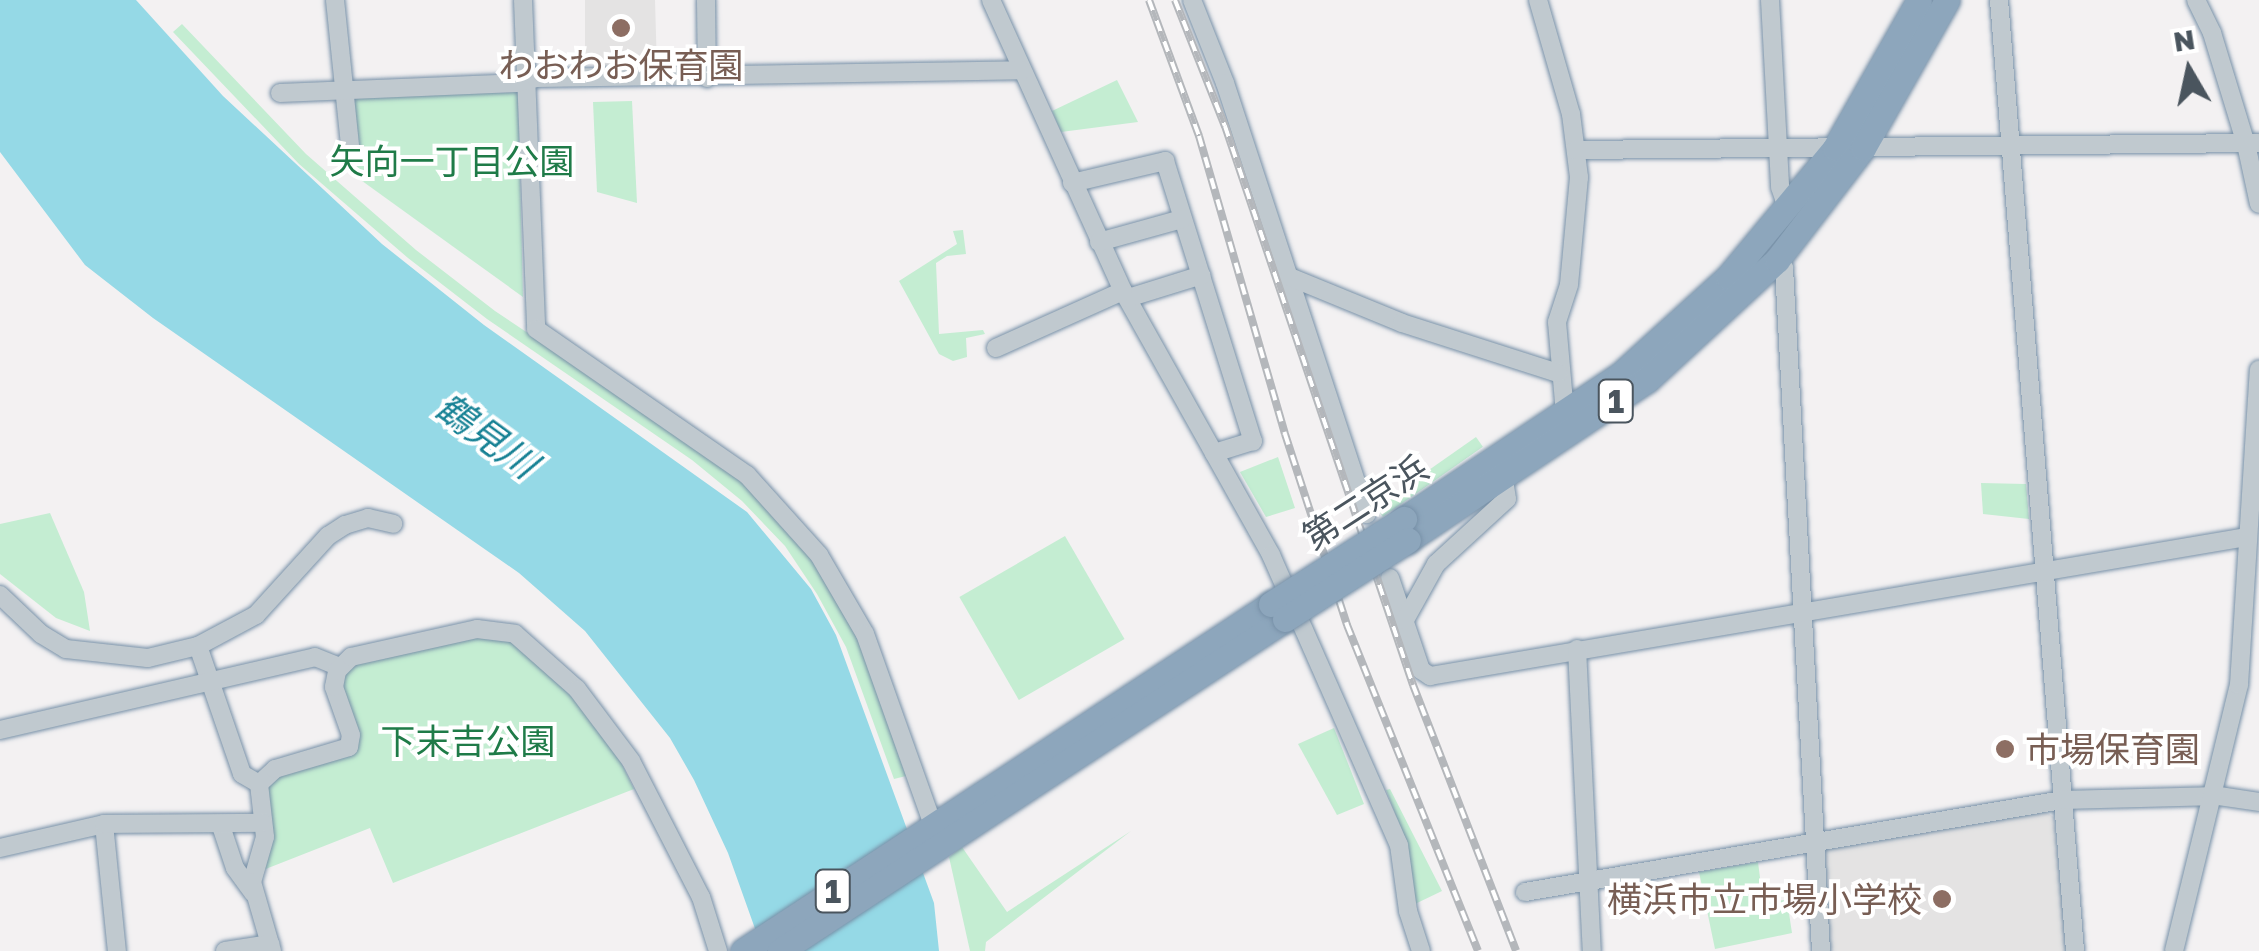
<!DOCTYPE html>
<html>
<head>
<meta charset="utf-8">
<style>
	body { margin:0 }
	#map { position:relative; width:2259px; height:951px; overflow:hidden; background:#f3f1f2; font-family:"Golos Text","Noto Sans JP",sans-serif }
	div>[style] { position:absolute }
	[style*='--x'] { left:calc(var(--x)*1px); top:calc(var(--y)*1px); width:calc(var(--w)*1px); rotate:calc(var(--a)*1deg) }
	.education>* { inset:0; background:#e4e3e3 }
	.green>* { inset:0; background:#c4edd2; transform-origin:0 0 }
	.water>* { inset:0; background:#95d9e6 }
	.roads { filter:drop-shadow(0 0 2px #7891a8) drop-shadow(0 0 2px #7891a8) }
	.minor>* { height:18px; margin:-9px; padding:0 9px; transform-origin:9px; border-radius:9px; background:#c0c9cf }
	.highway>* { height:25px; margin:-12.5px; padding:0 12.5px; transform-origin:12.5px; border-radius:12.5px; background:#8da6bc }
	.rail>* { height:8px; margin-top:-4px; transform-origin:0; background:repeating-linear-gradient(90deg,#fff 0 11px,#b4b7bb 0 22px); box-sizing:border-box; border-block:2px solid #b4b7bb }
	.bridges { filter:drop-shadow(0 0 2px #7891a8) drop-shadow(0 0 2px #7891a8) }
	.highway-bridge>* { height:25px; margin:-12.5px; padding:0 12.5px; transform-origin:12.5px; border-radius:12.5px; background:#8da6bc }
	.dots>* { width:28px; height:28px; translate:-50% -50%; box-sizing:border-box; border:5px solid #fff; border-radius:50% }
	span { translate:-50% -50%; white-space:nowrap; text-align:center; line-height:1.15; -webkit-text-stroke:8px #fff; paint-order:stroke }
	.shield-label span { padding:2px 8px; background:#fff; border:2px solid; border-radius:8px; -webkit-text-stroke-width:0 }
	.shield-label { font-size:32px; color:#4a555e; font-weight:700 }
	.education-label { font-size:35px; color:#785e54 }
	.left { translate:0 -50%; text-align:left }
	.right { translate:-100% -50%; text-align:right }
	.park-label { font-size:35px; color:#1f7b48 }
	.street-label { font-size:35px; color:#4a555e }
	.water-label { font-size:38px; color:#168194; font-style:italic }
	.north { position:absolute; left:2139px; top:20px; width:100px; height:100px; -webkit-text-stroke:8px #fff; paint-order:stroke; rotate:351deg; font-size:28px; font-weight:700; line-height:40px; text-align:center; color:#4a555e }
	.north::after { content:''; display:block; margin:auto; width:35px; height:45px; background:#4a555e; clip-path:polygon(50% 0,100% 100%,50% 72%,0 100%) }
</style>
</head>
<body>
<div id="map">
	<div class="education">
		<i style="clip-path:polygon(585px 0,655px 0,657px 70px,603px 71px,602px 57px,585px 56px)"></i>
		<i style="clip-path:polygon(2046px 812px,2054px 817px,2067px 951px,1827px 951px,1823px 844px)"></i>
	</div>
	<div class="green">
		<i style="clip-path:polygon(182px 24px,306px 154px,416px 250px,495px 311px,702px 449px,751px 490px,796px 538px,830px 587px,859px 642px,906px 776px,894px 779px,846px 647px,817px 594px,785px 546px,742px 501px,692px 460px,487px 319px,408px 258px,299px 164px,173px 32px)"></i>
		<i style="clip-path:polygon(1117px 80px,1138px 122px,1061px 132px,1052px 111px)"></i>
		<i style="clip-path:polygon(518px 92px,523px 297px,358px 178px,352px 97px)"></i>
		<i style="clip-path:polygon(632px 101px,637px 203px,597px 192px,593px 102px)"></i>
		<i style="clip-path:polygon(963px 230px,966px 254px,947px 256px,936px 263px,939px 334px,983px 330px,985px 334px,966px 338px,967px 357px,953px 361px,939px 354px,899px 281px,957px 244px,953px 231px)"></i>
		<i style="left:1476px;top:437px;width:12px;height:122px;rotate:55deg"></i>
		<i style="clip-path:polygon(1278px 457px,1295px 508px,1266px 517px,1240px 472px)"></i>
		<i style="clip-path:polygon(1981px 483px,2026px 484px,2029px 519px,1983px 514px)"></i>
		<i style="clip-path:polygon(50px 513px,84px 592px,90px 631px,56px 618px,0 574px,0 524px)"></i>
		<i style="left:1065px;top:536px;width:119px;height:122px;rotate:60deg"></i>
		<i style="clip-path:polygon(478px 633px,514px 638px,573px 693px,607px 734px,634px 789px,393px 883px,370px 828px,258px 872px,268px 779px,347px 754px,340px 691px,347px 665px)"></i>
		<i style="clip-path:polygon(1334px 728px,1364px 804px,1337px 815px,1298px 744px)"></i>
		<i style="clip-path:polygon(1390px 789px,1442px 891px,1415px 904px,1407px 844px,1386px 790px)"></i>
		<i style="clip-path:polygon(1131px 831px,986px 942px,985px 951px,970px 951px,949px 857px,962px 847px,1007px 912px)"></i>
		<i style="clip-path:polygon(1758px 862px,1763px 901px,1787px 900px,1792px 933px,1715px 949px,1699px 872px)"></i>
	</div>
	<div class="water">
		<i style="clip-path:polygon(0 0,136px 0,223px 96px,382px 244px,484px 325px,747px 512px,811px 589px,836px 635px,934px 903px,939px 951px,763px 951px,728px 853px,694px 780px,670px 738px,585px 631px,519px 573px,153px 318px,85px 265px,0 152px)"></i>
	</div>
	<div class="roads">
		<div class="minor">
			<i style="--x:335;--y:0;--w:155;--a:84.1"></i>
			<i style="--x:523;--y:0;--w:329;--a:87.7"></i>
			<i style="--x:536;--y:329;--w:257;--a:34.7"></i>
			<i style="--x:747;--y:475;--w:108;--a:48"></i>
			<i style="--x:819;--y:555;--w:91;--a:59.8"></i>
			<i style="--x:865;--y:634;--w:214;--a:70.4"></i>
			<i style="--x:706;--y:0;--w:78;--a:89.3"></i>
			<i style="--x:991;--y:0;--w:320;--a:65.6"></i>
			<i style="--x:1123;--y:291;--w:303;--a:60.7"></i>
			<i style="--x:1271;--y:555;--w:317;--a:66.2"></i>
			<i style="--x:1399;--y:845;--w:67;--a:82.2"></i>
			<i style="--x:1408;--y:911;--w:42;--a:72"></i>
			<i style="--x:1192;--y:0;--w:89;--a:68.3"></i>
			<i style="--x:1225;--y:83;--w:454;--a:71.8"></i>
			<i style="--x:1538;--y:0;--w:119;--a:73.9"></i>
			<i style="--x:1571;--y:114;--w:64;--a:82.8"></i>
			<i style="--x:1579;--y:177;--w:108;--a:95.3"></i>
			<i style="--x:1569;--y:285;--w:39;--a:108"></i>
			<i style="--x:1557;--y:322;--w:92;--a:85"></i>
			<i style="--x:1770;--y:0;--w:187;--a:86.9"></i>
			<i style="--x:1780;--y:187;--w:24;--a:71"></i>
			<i style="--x:1999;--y:0;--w:954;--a:85.43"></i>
			<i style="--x:2196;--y:0;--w:37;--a:64"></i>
			<i style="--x:2212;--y:33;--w:116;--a:73"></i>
			<i style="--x:2246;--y:144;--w:61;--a:77.8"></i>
			<i style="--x:280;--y:93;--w:236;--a:-2.4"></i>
			<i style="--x:516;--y:83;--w:21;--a:-14"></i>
			<i style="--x:536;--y:78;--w:486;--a:-0.9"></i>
			<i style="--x:1576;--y:150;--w:683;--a:-0.59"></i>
			<i style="--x:1072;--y:183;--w:96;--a:-13.3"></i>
			<i style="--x:1165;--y:161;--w:294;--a:72.6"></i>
			<i style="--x:1253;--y:441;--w:41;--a:162.9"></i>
			<i style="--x:1099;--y:242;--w:86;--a:-15.5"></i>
			<i style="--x:1777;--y:260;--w:11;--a:49"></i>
			<i style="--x:1784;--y:268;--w:684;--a:86.9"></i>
			<i style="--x:1290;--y:277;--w:121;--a:22.3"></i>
			<i style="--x:1402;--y:323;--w:164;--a:17.8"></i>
			<i style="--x:1128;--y:298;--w:77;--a:-17.3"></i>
			<i style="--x:996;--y:348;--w:139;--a:-24.2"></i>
			<i style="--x:1390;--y:578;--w:97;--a:71.4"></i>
			<i style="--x:1421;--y:670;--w:11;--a:34"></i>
			<i style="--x:1430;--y:676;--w:829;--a:-9.66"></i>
			<i style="--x:0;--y:595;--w:57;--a:43.6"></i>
			<i style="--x:41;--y:634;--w:29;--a:31"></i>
			<i style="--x:66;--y:649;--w:82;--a:6.3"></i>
			<i style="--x:148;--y:658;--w:51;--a:-13.5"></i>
			<i style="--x:198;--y:646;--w:66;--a:-28.1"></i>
			<i style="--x:256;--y:615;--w:107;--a:-47.7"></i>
			<i style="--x:328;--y:536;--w:20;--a:-33"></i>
			<i style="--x:345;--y:525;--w:24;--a:-17"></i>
			<i style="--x:368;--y:518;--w:26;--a:13"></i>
			<i style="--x:1405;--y:620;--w:64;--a:-61"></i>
			<i style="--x:1436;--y:564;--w:96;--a:-42.5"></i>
			<i style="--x:1507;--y:499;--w:20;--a:-99"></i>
			<i style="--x:198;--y:646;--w:135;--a:71"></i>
			<i style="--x:242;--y:774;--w:20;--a:30"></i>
			<i style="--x:259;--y:784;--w:53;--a:83.5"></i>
			<i style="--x:265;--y:837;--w:47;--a:106.1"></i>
			<i style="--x:252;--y:882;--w:72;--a:73.8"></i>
			<i style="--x:1577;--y:649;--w:302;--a:87.2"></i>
			<i style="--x:0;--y:730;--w:323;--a:-13"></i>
			<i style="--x:315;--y:657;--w:27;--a:22"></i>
			<i style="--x:259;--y:784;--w:22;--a:-43"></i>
			<i style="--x:275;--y:769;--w:77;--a:-16.6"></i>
			<i style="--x:349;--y:747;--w:12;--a:-81"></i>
			<i style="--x:351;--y:735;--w:51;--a:-109.5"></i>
			<i style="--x:334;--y:687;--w:16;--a:-79"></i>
			<i style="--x:337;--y:671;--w:20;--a:-45"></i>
			<i style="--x:351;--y:657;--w:129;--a:-12.5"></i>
			<i style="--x:477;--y:629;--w:38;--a:7"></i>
			<i style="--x:515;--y:634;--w:83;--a:41.6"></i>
			<i style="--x:577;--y:689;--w:90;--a:53.1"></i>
			<i style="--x:631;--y:761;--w:153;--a:62.8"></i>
			<i style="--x:701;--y:897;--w:57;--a:72.5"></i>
			<i style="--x:104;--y:824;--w:128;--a:84.2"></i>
			<i style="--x:221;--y:826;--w:44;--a:71.6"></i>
			<i style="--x:235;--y:868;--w:31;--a:54"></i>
			<i style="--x:0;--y:848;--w:107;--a:-13"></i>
			<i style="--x:104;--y:824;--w:159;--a:-0.4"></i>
			<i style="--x:1525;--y:892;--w:545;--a:-9.72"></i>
			<i style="--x:2062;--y:800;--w:157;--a:-1.5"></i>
			<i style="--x:2219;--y:796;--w:40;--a:8.5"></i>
			<i style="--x:225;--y:951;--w:46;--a:-8.8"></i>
			<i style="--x:2174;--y:951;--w:274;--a:-76.3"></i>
			<i style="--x:2239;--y:685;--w:316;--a:-86.4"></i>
		</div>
		<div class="highway">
			<i style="--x:1404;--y:519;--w:260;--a:-33.7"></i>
			<i style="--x:1620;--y:375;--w:146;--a:-42.2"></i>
			<i style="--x:1728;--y:277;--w:168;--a:-50.3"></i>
			<i style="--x:1835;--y:148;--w:170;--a:-60.4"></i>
			<i style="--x:1408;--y:540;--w:288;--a:-33.8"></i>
			<i style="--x:1647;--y:380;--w:177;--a:-42.7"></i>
			<i style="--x:1777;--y:260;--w:141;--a:-52.5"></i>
			<i style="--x:1863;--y:148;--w:170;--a:-60.4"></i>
			<i style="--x:743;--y:951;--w:632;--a:-33.31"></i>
			<i style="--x:780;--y:951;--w:604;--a:-33.32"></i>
		</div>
	</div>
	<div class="rail">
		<i style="--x:1149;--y:0;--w:145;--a:69.8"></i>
		<i style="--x:1199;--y:136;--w:310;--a:73.9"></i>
		<i style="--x:1285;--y:434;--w:201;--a:72"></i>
		<i style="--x:1347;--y:625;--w:351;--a:68.1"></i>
		<i style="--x:1175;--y:0;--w:136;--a:68.4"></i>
		<i style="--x:1225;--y:126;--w:590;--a:71.41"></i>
		<i style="--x:1413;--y:685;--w:285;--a:68.8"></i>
	</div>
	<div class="bridges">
		<div class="highway-bridge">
			<i style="--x:1271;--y:604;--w:158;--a:-32.6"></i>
			<i style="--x:1285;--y:619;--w:146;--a:-32.7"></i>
		</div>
	</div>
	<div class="dots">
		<i style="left:621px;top:28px;background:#8d6e63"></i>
		<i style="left:2005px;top:749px;background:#8d6e63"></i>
		<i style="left:1942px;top:899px;background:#8d6e63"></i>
	</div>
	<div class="shield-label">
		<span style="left:1616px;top:401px">1</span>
		<span style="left:833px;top:891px">1</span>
	</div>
	<div class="education-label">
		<span style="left:621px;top:65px">わおわお保育園</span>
		<span class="left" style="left:2025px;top:749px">市場保育園</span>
		<span class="right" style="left:1922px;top:899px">横浜市立市場小学校</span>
	</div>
	<div class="park-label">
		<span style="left:452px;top:161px">矢向一丁目公園</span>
		<span style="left:468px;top:741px">下末吉公園</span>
	</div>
	<div class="street-label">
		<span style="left:1365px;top:502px;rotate:-33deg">第二京浜</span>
	</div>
	<div class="water-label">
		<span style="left:487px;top:435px;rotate:36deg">鶴見川</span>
	</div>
	<div class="north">N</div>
</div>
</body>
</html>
